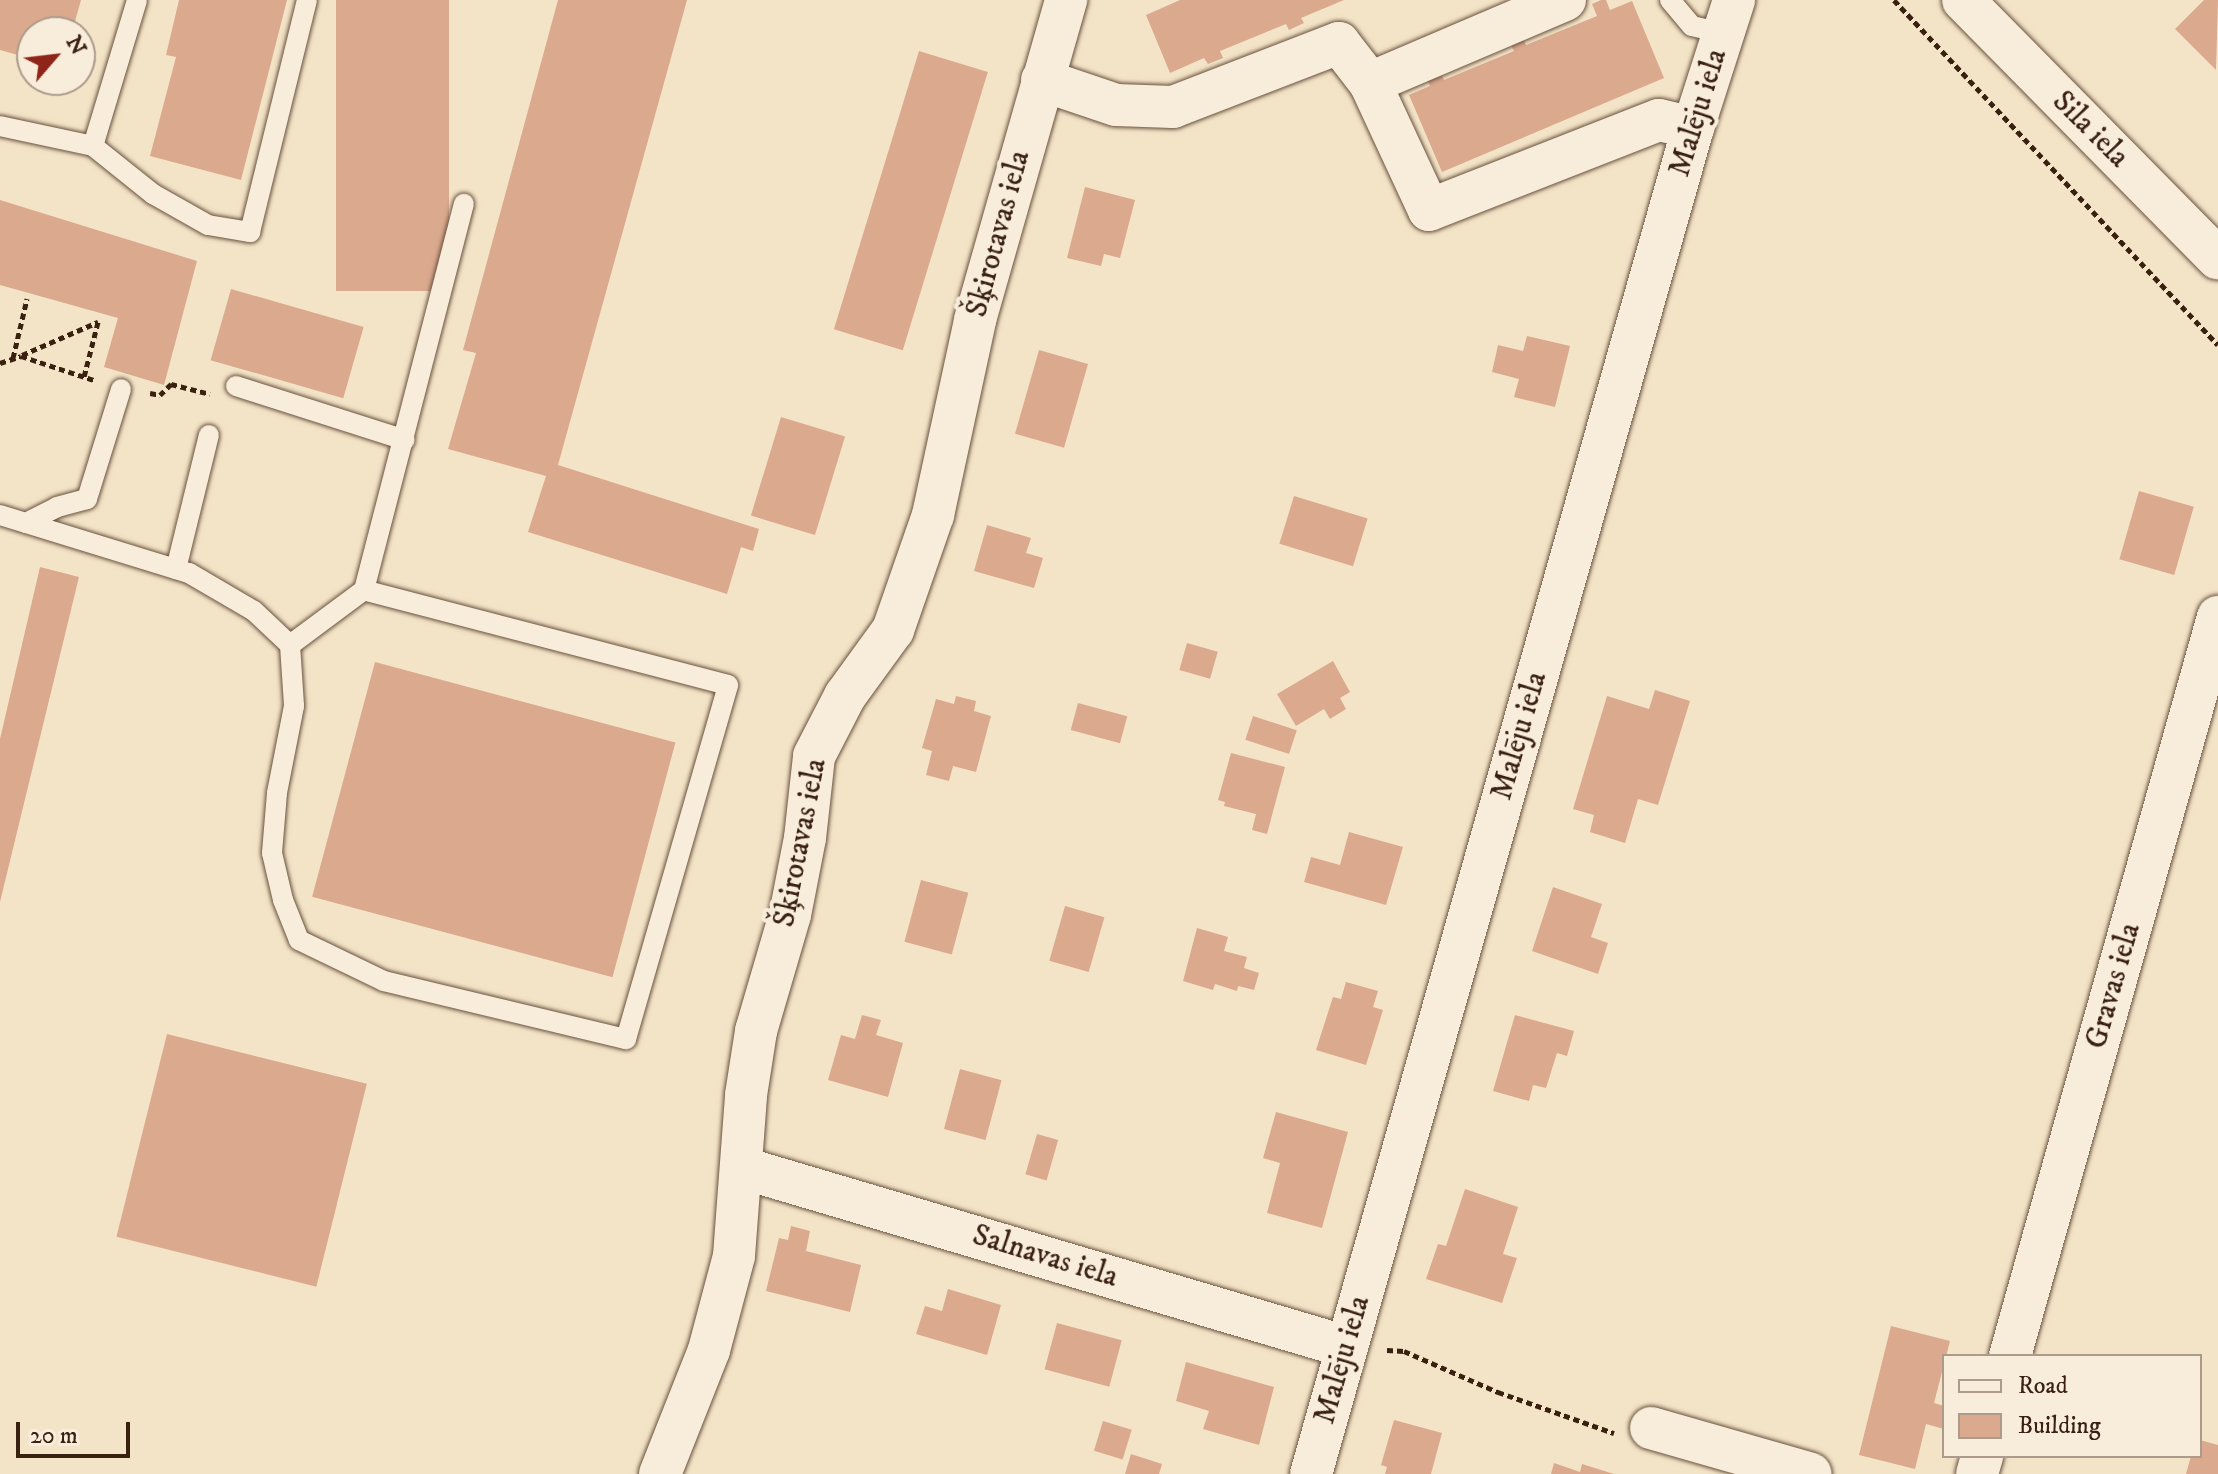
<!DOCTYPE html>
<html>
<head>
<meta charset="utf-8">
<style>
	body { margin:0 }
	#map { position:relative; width:2218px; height:1474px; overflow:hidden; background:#f4e4c7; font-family:"IM FELL DW Pica",serif }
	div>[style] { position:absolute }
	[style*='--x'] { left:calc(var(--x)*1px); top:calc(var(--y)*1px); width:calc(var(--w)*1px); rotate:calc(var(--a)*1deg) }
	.building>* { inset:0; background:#dba98e; transform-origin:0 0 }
	.path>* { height:5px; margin-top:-2.5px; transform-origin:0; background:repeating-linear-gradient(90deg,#392011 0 6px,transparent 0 10px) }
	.roads { filter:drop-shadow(0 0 2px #68513e) drop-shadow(0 0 2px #68513e) }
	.service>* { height:20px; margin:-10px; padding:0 10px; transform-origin:10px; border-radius:10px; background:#f8eddb }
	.minor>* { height:42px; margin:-21px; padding:0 21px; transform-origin:21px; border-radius:21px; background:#f8eddb }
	span { translate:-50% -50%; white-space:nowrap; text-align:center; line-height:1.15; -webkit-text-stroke:8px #f8eddb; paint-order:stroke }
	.street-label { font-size:30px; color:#392011 }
	.legend { position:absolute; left:1942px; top:1354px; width:260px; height:104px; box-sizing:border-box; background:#f8eddb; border:2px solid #ac9b8a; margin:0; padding:10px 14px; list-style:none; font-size:24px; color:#392011 }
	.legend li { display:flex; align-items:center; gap:16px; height:40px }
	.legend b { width:40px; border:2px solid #ac9b8a }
	.north { position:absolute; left:16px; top:16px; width:80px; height:80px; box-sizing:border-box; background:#f8eddb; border:2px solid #ac9b8a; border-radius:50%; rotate:62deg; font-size:22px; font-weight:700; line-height:32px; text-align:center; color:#392011 }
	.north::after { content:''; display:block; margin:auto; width:28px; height:36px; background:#8f2418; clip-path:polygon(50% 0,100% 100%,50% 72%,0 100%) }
	.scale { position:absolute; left:16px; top:1422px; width:114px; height:36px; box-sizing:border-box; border:4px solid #392011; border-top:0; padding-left:10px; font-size:24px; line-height:28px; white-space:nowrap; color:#392011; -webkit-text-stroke:6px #f8eddb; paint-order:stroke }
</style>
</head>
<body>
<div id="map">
	<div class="building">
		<i style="clip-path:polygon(0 0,81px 0,72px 32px,32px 32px,32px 59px,0 50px)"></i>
		<i style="clip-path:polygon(179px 0,287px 0,241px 180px,150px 156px,176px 57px,166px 55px)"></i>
		<i style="left:336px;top:0;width:113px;height:291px"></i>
		<i style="clip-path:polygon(558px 0,687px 0,558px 465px,759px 529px,753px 551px,741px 547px,727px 594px,528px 532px,546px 476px,448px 449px,476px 353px,463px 350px)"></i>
		<i style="clip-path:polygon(1180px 0,1344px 0,1301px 18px,1304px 23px,1289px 30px,1286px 24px,1220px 51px,1223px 58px,1208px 64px,1204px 58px,1170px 73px,1146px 15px)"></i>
		<i style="clip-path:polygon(1601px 0,1606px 0,1610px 10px,1632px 1px,1664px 78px,1442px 172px,1409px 95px,1430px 86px,1425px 74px,1438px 68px,1444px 80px,1514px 51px,1508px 39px,1521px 34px,1526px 45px,1597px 16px,1592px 4px)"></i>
		<i style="clip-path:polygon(2204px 0,2218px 0,2216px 70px,2175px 29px)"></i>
		<i style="left:919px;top:51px;width:72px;height:291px;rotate:17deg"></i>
		<i style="clip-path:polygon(1085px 187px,1135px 200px,1120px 258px,1104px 254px,1101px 266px,1067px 258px)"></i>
		<i style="clip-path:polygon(0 200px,197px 261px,164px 385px,104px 367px,118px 318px,0 285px)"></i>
		<i style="left:231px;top:289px;width:138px;height:74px;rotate:16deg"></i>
		<i style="clip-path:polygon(1527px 336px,1570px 346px,1555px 407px,1514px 397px,1519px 379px,1492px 372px,1498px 345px,1523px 351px)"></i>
		<i style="left:1039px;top:350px;width:51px;height:87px;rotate:16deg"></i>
		<i style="left:781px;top:417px;width:67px;height:103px;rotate:17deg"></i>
		<i style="left:2139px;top:491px;width:57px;height:71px;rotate:16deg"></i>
		<i style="left:1294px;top:496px;width:77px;height:50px;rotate:17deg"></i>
		<i style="clip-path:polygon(987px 525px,1031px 538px,1026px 553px,1043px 558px,1034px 588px,974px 571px)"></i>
		<i style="clip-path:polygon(40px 567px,79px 577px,0 902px,0 739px)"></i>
		<i style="left:1187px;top:643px;width:32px;height:28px;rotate:16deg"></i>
		<i style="clip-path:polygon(1333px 661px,1350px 692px,1340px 698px,1346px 709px,1330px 719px,1324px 709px,1296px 726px,1277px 694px)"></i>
		<i style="left:375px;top:662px;width:311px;height:243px;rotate:15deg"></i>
		<i style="clip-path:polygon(1655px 690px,1690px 701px,1658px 805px,1638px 799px,1625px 843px,1590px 832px,1594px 815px,1573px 809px,1607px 696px,1649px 709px)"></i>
		<i style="clip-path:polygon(956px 696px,976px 701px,974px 711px,991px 716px,976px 772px,953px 766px,949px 781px,926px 775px,932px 751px,922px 748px,936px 699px,954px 704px)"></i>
		<i style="left:1078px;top:703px;width:51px;height:28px;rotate:15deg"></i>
		<i style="left:1253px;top:716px;width:46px;height:25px;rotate:18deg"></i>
		<i style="clip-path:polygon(1231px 753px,1285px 767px,1267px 834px,1252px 830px,1256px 814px,1224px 806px,1225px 802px,1218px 800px)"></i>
		<i style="clip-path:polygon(1349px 832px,1403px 847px,1386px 905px,1304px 882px,1311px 857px,1340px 865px)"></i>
		<i style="left:921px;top:880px;width:49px;height:64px;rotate:15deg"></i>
		<i style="clip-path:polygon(1553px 887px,1602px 904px,1591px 937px,1608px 943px,1598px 974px,1532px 951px)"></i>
		<i style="left:1065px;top:906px;width:41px;height:57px;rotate:16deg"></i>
		<i style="clip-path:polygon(1197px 928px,1228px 937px,1224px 951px,1247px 957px,1244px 968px,1259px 973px,1254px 990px,1238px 986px,1237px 991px,1215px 984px,1213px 990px,1183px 981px)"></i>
		<i style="clip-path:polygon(1346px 982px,1378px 991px,1373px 1007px,1383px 1010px,1366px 1065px,1316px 1050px,1333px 997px,1341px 999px)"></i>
		<i style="clip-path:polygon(862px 1015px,881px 1020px,876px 1035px,903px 1043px,888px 1097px,828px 1080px,841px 1035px,855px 1039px)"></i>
		<i style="clip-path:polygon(1515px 1015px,1574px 1031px,1567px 1056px,1557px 1053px,1546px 1088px,1533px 1085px,1529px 1101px,1493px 1091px)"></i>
		<i style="left:167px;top:1034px;width:206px;height:209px;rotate:14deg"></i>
		<i style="left:960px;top:1069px;width:43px;height:62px;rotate:15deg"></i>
		<i style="clip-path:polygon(1276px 1112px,1348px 1132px,1322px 1228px,1267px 1213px,1280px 1163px,1263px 1158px)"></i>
		<i style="left:1037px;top:1134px;width:22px;height:42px;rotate:16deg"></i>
		<i style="clip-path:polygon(1465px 1189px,1518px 1207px,1503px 1254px,1517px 1258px,1502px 1303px,1426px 1279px,1438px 1244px,1446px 1246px)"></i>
		<i style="clip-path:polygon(791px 1226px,810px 1231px,806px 1251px,861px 1265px,850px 1312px,766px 1291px,779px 1238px,788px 1240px)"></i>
		<i style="clip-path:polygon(948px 1289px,1001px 1305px,987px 1355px,916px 1334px,925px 1306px,942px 1311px)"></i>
		<i style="left:1057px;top:1323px;width:67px;height:48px;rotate:15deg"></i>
		<i style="clip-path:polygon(1891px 1326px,1950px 1341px,1934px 1403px,1944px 1406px,1944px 1429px,1926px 1424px,1915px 1469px,1859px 1455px)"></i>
		<i style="clip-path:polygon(1186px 1362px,1274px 1387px,1259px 1445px,1203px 1429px,1209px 1411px,1176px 1401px)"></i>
		<i style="clip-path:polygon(1394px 1420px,1442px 1433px,1431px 1474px,1385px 1474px,1387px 1467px,1381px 1465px)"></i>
		<i style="left:1103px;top:1421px;width:30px;height:31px;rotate:17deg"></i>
		<i style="clip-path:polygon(2200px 1440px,2218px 1445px,2218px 1474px,2186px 1474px,2191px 1456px,2200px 1456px)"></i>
		<i style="clip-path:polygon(1131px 1454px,1162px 1464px,1159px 1474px,1125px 1474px)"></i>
		<i style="clip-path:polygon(1554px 1463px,1580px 1472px,1582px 1464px,1614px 1474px,1551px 1474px)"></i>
	</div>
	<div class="path">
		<i style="--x:1894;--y:0;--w:473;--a:46.8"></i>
		<i style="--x:22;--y:355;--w:83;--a:-23.5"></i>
		<i style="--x:98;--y:322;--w:57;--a:104.3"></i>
		<i style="--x:13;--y:358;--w:61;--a:-76.7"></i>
		<i style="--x:0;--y:363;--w:22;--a:-18"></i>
		<i style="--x:21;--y:356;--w:77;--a:18.2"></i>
		<i style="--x:150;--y:393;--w:10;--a:11"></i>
		<i style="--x:160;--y:395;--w:16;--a:-45"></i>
		<i style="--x:171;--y:384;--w:40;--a:14.4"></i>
		<i style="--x:1387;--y:1350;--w:17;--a:3"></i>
		<i style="--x:1404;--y:1351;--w:103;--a:23.6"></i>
		<i style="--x:1498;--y:1392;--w:123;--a:19.5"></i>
	</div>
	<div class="roads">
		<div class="service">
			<i style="--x:1670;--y:0;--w:34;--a:50"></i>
			<i style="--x:1692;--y:26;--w:32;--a:13"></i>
			<i style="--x:0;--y:126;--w:95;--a:12.1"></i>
			<i style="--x:93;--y:146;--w:152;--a:-73.2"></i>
			<i style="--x:93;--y:146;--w:77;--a:38.7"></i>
			<i style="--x:153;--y:194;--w:63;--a:29.4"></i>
			<i style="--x:208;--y:225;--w:43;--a:9.5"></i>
			<i style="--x:250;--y:232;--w:239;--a:-76.2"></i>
			<i style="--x:236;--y:386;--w:177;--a:17.7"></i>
			<i style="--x:0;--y:515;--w:198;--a:17.1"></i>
			<i style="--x:189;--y:573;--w:75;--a:30.3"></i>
			<i style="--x:254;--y:611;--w:50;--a:43.4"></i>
			<i style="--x:290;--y:645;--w:61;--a:86.2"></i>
			<i style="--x:294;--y:706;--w:89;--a:101.1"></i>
			<i style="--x:277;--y:793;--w:60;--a:94.8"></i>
			<i style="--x:272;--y:853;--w:48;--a:76.8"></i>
			<i style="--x:283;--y:900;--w:43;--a:68.2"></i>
			<i style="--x:299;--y:940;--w:94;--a:25.8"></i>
			<i style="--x:384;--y:981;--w:249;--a:13.5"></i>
			<i style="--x:626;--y:1039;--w:368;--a:-73.9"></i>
			<i style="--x:728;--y:685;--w:376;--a:-165.4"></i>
			<i style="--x:364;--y:590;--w:92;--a:143.4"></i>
			<i style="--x:26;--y:523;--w:35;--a:-27"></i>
			<i style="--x:57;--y:507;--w:31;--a:-15"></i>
			<i style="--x:87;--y:499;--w:115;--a:-72.8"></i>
			<i style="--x:176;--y:569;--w:138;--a:-76.2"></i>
			<i style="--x:364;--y:590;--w:399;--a:-75.5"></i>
		</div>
		<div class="minor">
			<i style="--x:1963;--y:0;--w:363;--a:45.4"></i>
			<i style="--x:1042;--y:80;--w:78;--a:18.7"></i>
			<i style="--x:1116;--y:105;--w:57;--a:2"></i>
			<i style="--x:1173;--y:107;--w:178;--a:-21.1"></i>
			<i style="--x:1339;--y:43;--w:51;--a:52.2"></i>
			<i style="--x:1370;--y:83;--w:140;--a:65.1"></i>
			<i style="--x:1429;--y:210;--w:247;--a:-21.4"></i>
			<i style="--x:1659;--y:120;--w:35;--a:13"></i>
			<i style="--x:1370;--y:83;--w:212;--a:-23.1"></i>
			<i style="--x:743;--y:1168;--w:630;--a:16.51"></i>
			<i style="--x:2010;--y:1356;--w:768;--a:-74.28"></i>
			<i style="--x:1651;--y:1428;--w:166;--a:16"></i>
			<i style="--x:660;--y:1474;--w:133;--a:-68.4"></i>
			<i style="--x:709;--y:1350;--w:97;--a:-75.1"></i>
			<i style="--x:734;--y:1256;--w:161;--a:-85.7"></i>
			<i style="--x:746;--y:1095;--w:65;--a:-81.1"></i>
			<i style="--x:756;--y:1031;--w:121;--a:-73.7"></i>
			<i style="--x:790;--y:915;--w:78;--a:-79"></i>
			<i style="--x:805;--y:838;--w:82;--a:-83.7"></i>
			<i style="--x:814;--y:756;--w:68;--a:-62.7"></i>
			<i style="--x:845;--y:696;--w:82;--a:-54"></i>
			<i style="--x:893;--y:630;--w:122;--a:-70.8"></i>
			<i style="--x:933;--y:515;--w:199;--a:-77.8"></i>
			<i style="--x:975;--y:320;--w:333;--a:-74.1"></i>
			<i style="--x:1311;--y:1474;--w:1399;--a:-74.16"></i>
			<i style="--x:1693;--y:128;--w:134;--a:-72.2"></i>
			<i style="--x:1977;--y:1474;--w:19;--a:-74"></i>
		</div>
	</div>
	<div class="street-label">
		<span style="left:1699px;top:113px;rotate:-73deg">Malēju iela</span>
		<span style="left:2090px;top:130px;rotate:45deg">Sila iela</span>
		<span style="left:999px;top:234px;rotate:-75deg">Šķirotavas iela</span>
		<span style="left:1520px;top:736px;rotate:-74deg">Malēju iela</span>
		<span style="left:801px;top:843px;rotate:-79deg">Šķirotavas iela</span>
		<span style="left:2114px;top:986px;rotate:-74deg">Gravas iela</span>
		<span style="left:1045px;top:1257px;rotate:17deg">Salnavas iela</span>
		<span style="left:1343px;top:1360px;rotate:-74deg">Malēju iela</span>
	</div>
	<ul class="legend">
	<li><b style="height:10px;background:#f8eddb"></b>Road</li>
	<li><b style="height:22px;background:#dba98e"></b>Building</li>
	</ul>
	<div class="north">N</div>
	<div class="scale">20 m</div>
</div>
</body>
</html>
